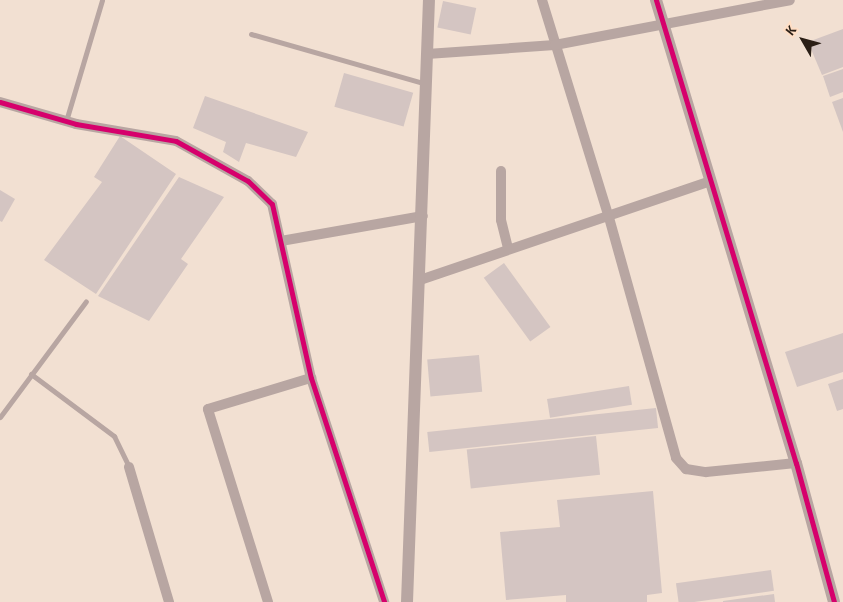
<!DOCTYPE html>
<html>
<head>
<meta charset="utf-8">
<style>
	body { margin:0 }
	#map { position:relative; width:843px; height:602px; overflow:hidden; background:#f2e0d2; font-family:"Alegreya Sans",sans-serif }
	div>[style] { position:absolute }
	[style*='--x'] { left:calc(var(--x)*1px); top:calc(var(--y)*1px); width:calc(var(--w)*1px); rotate:calc(var(--a)*1deg) }
	.building>* { inset:0; background:#d4c5c2; transform-origin:0 0 }
	.service>* { height:5px; margin:-2.5px; padding:0 2.5px; transform-origin:2.5px; border-radius:2.5px; background:#b8a6a2 }
	.minor>* { height:10px; margin:-5px; padding:0 5px; transform-origin:5px; border-radius:5px; background:#b8a6a2 }
	.tertiary>* { height:12px; margin:-6px; padding:0 6px; transform-origin:6px; border-radius:6px; background:#b8a6a2 }
	.cycleway>* { height:5px; margin:-2.5px; padding:0 2.5px; transform-origin:2.5px; border-radius:2.5px; background:#d6006c }
	span { translate:-50% -50%; white-space:nowrap; text-align:center; line-height:1.15; -webkit-text-stroke:5px #ffdec5; paint-order:stroke }
	.north { position:absolute; left:778px; top:15px; width:50px; height:50px; -webkit-text-stroke:4px #ffdec5; paint-order:stroke; rotate:308deg; font-size:14px; font-weight:700; line-height:20px; text-align:center; color:#2b1f16 }
	.north::after { content:''; display:block; margin:auto; width:18px; height:22px; background:#2b1f16; clip-path:polygon(50% 0,100% 100%,50% 72%,0 100%) }
</style>
</head>
<body>
<div id="map">
	<div class="building">
		<i style="left:443px;top:1px;width:34px;height:27px;rotate:12deg"></i>
		<i style="clip-path:polygon(843px 29px,843px 67px,822px 75px,808px 42px)"></i>
		<i style="clip-path:polygon(843px 69px,843px 92px,830px 97px,823px 76px)"></i>
		<i style="left:344px;top:73px;width:72px;height:35px;rotate:16deg"></i>
		<i style="clip-path:polygon(205px 96px,308px 132px,296px 157px,246px 143px,239px 162px,223px 152px,226px 142px,193px 128px)"></i>
		<i style="clip-path:polygon(843px 98px,843px 132px,832px 102px)"></i>
		<i style="clip-path:polygon(120px 136px,176px 174px,96px 294px,44px 260px,102px 182px,94px 177px)"></i>
		<i style="clip-path:polygon(179px 177px,224px 197px,181px 259px,188px 264px,149px 321px,98px 296px)"></i>
		<i style="clip-path:polygon(0 190px,15px 199px,2px 222px,0 221px)"></i>
		<i style="left:504px;top:263px;width:79px;height:25px;rotate:54deg"></i>
		<i style="clip-path:polygon(843px 333px,843px 372px,797px 387px,785px 352px)"></i>
		<i style="left:479px;top:355px;width:37px;height:52px;rotate:85deg"></i>
		<i style="clip-path:polygon(843px 379px,843px 409px,837px 411px,828px 384px)"></i>
		<i style="left:629px;top:386px;width:19px;height:83px;rotate:81deg"></i>
		<i style="left:656px;top:408px;width:20px;height:230px;rotate:84deg"></i>
		<i style="left:596px;top:436px;width:39px;height:130px;rotate:84deg"></i>
		<i style="clip-path:polygon(653px 491px,662px 593px,647px 595px,647px 602px,566px 602px,566px 595px,506px 600px,500px 532px,560px 527px,557px 500px)"></i>
		<i style="left:771px;top:570px;width:21px;height:96px;rotate:82deg"></i>
		<i style="clip-path:polygon(774px 594px,775px 602px,723px 602px,723px 601px)"></i>
	</div>
	<div class="service">
		<i style="--x:251;--y:34;--w:182;--a:15.9"></i>
		<i style="--x:66;--y:121;--w:126;--a:-73.4"></i>
		<i style="--x:31;--y:374;--w:104;--a:36.8"></i>
		<i style="--x:114;--y:436;--w:34;--a:64"></i>
		<i style="--x:0;--y:417;--w:144;--a:-53.4"></i>
	</div>
	<div class="minor">
		<i style="--x:542;--y:0;--w:224;--a:72.9"></i>
		<i style="--x:608;--y:214;--w:253;--a:74.4"></i>
		<i style="--x:676;--y:458;--w:15;--a:48"></i>
		<i style="--x:686;--y:469;--w:20;--a:9"></i>
		<i style="--x:706;--y:472;--w:90;--a:-5.7"></i>
		<i style="--x:427;--y:54;--w:128;--a:-4"></i>
		<i style="--x:555;--y:45;--w:239;--a:-10.8"></i>
		<i style="--x:0;--y:102;--w:79;--a:16.1"></i>
		<i style="--x:76;--y:124;--w:101;--a:9.6"></i>
		<i style="--x:176;--y:141;--w:82;--a:29.1"></i>
		<i style="--x:248;--y:181;--w:33;--a:44"></i>
		<i style="--x:272;--y:204;--w:178;--a:77.4"></i>
		<i style="--x:311;--y:378;--w:236;--a:71.9"></i>
		<i style="--x:501;--y:171;--w:49;--a:90"></i>
		<i style="--x:501;--y:220;--w:30;--a:76"></i>
		<i style="--x:281;--y:241;--w:144;--a:-10"></i>
		<i style="--x:420;--y:280;--w:304;--a:-18.8"></i>
		<i style="--x:129;--y:467;--w:141;--a:73.5"></i>
		<i style="--x:268;--y:602;--w:202;--a:-107.3"></i>
		<i style="--x:208;--y:409;--w:108;--a:-16.8"></i>
	</div>
	<div class="tertiary">
		<i style="--x:656;--y:0;--w:484;--a:73.2"></i>
		<i style="--x:796;--y:463;--w:144;--a:74.7"></i>
		<i style="--x:407;--y:602;--w:602;--a:-87.91"></i>
	</div>
	<div class="cycleway">
		<i style="--x:656;--y:0;--w:484;--a:73.2"></i>
		<i style="--x:796;--y:463;--w:144;--a:74.7"></i>
		<i style="--x:0;--y:102;--w:79;--a:16.1"></i>
		<i style="--x:76;--y:124;--w:101;--a:9.6"></i>
		<i style="--x:176;--y:141;--w:82;--a:29.1"></i>
		<i style="--x:248;--y:181;--w:33;--a:44"></i>
		<i style="--x:272;--y:204;--w:178;--a:77.4"></i>
		<i style="--x:311;--y:378;--w:236;--a:71.9"></i>
	</div>
	<div class="north">K</div>
</div>
</body>
</html>
